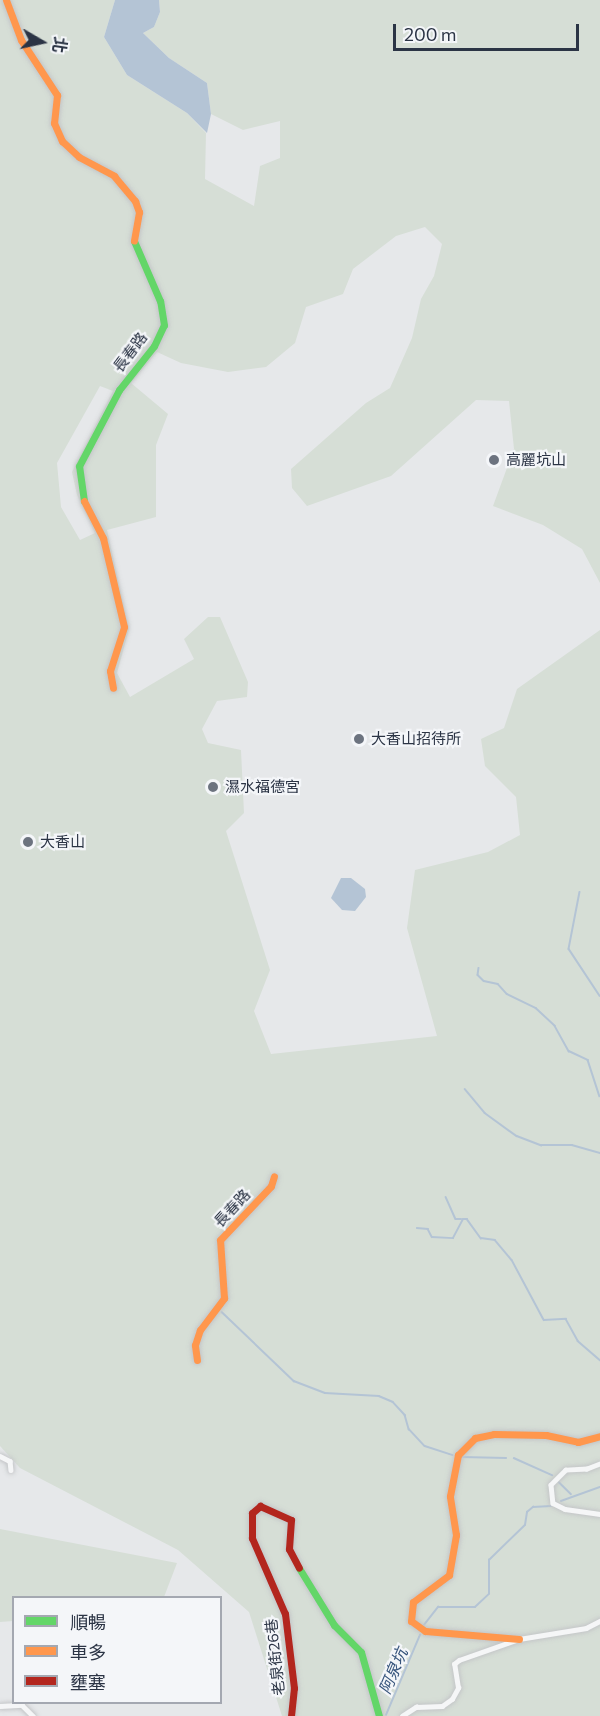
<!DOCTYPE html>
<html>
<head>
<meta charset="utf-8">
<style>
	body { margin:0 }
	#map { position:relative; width:600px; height:1716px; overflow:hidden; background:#e6e8ea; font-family:Commissioner,"Noto Sans TC",sans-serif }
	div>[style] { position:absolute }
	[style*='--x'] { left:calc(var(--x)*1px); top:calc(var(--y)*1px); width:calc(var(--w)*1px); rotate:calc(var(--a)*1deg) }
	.green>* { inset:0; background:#d6ded6 }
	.water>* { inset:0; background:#b4c4d5 }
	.stream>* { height:1.5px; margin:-0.75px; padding:0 0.75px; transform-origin:0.75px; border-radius:0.75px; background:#b4c4d5 }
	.roads { filter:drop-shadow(0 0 2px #c4c6c8) drop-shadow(0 0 2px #c4c6c8) }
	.street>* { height:4.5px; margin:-2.25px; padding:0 2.25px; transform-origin:2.25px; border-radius:2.25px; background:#f5f6f7 }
	.fast>* { height:7px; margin:-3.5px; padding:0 3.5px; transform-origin:3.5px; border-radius:3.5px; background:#63d668 }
	.slow>* { height:7px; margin:-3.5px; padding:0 3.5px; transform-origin:3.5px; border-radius:3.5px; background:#ff974d }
	.jam>* { height:7px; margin:-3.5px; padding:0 3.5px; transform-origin:3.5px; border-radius:3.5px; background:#b3261e }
	.dots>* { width:16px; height:16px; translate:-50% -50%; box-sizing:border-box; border:3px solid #f4f6f9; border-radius:50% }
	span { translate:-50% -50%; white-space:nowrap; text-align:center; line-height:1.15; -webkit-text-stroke:4.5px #f4f6f9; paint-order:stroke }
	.street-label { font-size:15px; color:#2b3445 }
	.poi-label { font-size:15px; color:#2b3445 }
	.left { translate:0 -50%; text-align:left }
	.water-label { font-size:16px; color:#34527a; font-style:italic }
	.legend { position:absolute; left:12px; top:1596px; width:210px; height:108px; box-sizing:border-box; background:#f4f6f9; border:2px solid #a4a8b1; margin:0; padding:8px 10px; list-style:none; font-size:18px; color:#2b3445 }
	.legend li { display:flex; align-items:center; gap:12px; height:30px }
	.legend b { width:30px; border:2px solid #a4a8b1 }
	.north { position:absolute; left:12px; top:12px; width:60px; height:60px; -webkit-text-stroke:4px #f4f6f9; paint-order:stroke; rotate:99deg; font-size:16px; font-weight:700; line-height:24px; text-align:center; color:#2b3445 }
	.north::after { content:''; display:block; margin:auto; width:21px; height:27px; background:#2b3445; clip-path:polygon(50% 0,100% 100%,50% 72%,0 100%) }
	.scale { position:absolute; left:393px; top:24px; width:186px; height:27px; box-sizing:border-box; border:3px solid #2b3445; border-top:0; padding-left:8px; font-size:18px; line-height:21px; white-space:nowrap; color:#2b3445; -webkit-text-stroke:4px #f4f6f9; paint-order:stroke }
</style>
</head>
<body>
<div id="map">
	<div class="green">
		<i style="clip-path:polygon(evenodd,0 0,115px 0,104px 37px,127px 75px,187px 113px,206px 133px,205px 179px,254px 206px,260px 166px,280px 158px,280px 121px,243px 130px,211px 114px,207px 83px,169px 58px,143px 33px,154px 27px,160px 12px,159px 0,600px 0,600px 583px,582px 549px,543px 525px,493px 506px,514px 449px,509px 401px,476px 400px,391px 476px,307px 506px,292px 488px,291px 469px,366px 403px,390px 388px,412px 338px,421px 299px,434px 276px,442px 244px,425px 227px,396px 236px,353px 269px,343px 294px,306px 307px,295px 343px,266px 367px,228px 372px,181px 363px,157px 352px,131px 383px,168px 414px,156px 445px,156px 517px,107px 530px,129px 629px,117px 673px,130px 697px,194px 659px,184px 639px,208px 617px,220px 617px,248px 682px,247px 697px,217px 701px,202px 729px,208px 743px,241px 750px,244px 813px,226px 831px,270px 970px,254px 1011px,271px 1054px,437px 1036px,407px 928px,415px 870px,488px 852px,520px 835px,516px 797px,485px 766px,481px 739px,504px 728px,517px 689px,600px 630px,600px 1716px,282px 1716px,249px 1612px,178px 1550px,20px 1468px,0 1446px,0 0,100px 386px,113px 391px,72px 472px,77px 495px,95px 533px,80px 540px,61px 507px,57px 463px,100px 386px)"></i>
		<i style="clip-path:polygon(0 1529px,177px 1563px,164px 1597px,14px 1598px,13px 1621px,0 1622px)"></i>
	</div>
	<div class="water">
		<i style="clip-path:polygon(115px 0,159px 0,160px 12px,154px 27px,143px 33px,169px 58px,207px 83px,211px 114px,207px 133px,187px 113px,127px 75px,104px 37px)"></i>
		<i style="clip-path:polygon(341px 878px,351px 878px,365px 889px,366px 897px,355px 911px,342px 910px,331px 898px)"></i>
	</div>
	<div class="stream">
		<i style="--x:580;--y:892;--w:58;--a:100.9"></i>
		<i style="--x:569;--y:949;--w:56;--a:56.6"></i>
		<i style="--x:479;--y:968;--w:7;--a:98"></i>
		<i style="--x:478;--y:975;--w:8;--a:45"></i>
		<i style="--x:484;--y:981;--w:14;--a:12"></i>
		<i style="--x:498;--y:984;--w:13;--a:48"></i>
		<i style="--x:507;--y:994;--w:32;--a:26"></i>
		<i style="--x:536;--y:1008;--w:26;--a:43"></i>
		<i style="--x:555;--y:1026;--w:29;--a:61"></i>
		<i style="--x:569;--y:1051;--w:21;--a:25"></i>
		<i style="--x:588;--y:1060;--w:38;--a:72"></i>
		<i style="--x:465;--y:1089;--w:31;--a:50"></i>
		<i style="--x:485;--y:1113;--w:39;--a:36"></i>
		<i style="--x:517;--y:1136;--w:26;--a:21"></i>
		<i style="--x:541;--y:1145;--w:31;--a:0"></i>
		<i style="--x:572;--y:1145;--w:29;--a:16"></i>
		<i style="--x:446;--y:1197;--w:24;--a:66"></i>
		<i style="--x:456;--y:1219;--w:5;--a:0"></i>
		<i style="--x:417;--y:1228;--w:11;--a:5"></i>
		<i style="--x:428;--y:1229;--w:9;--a:63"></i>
		<i style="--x:432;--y:1237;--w:21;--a:3"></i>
		<i style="--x:453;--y:1238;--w:21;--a:-62"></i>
		<i style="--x:463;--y:1219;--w:4;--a:0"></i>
		<i style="--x:467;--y:1219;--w:24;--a:54"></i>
		<i style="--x:481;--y:1238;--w:14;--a:8"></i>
		<i style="--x:495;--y:1240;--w:26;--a:50"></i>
		<i style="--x:512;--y:1260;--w:68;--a:61.9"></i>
		<i style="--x:544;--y:1320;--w:22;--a:-3"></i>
		<i style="--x:566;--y:1319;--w:25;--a:61"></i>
		<i style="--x:578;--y:1341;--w:29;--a:41"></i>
		<i style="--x:222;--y:1312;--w:100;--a:43.8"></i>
		<i style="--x:294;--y:1381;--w:33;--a:21"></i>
		<i style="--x:325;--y:1393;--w:54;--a:3.2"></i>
		<i style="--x:379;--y:1396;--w:15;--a:23"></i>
		<i style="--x:393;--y:1402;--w:18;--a:47"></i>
		<i style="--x:405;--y:1415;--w:15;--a:74"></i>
		<i style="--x:409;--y:1429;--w:23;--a:47"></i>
		<i style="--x:425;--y:1446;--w:29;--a:18"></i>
		<i style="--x:462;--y:1457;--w:44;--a:1.3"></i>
		<i style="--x:514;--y:1458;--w:42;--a:24.1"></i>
		<i style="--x:559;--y:1482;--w:17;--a:45"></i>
		<i style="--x:561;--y:1501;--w:41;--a:-19.7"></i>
		<i style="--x:424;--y:1625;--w:23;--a:-52"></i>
		<i style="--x:438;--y:1607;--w:37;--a:0"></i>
		<i style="--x:475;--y:1607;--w:19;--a:-43"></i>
		<i style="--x:489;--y:1594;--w:34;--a:-90"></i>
		<i style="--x:489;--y:1560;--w:50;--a:-44.2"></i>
		<i style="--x:525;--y:1525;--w:13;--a:-81"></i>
		<i style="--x:527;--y:1512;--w:8;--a:-40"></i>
		<i style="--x:533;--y:1507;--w:18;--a:-3"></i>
		<i style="--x:386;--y:1715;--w:87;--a:-67"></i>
	</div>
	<div class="roads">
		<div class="street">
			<i style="--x:0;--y:1456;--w:11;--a:27"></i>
			<i style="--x:10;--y:1461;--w:9;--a:84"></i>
			<i style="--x:600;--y:1464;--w:14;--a:159"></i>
			<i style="--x:587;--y:1469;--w:21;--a:177"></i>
			<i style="--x:566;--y:1470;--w:21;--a:135"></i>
			<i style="--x:551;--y:1485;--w:18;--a:84"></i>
			<i style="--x:553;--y:1503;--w:13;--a:27"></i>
			<i style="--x:565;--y:1509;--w:35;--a:8"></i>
			<i style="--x:0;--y:1706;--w:22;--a:-3"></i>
			<i style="--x:22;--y:1705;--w:16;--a:45"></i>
			<i style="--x:402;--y:1716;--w:17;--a:-33"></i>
			<i style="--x:416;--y:1707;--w:26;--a:-2"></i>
			<i style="--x:442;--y:1706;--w:12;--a:-35"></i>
			<i style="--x:452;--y:1699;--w:13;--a:-61"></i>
			<i style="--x:458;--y:1688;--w:24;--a:-99"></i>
			<i style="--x:454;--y:1664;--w:6;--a:-39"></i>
			<i style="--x:459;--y:1660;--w:64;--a:-19.3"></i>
			<i style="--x:519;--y:1639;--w:68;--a:-9.3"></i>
			<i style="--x:586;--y:1628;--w:16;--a:-27"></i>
		</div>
		<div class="fast">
			<i style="--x:84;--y:501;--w:35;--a:-98"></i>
			<i style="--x:79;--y:466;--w:86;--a:-62.2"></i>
			<i style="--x:119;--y:390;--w:56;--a:-51.5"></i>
			<i style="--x:154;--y:346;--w:23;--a:-65"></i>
			<i style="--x:164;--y:325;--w:24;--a:-99"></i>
			<i style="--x:160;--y:301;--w:65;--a:-113.4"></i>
			<i style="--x:299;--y:1568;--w:67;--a:58.4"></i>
			<i style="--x:334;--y:1625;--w:38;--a:45"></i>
			<i style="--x:361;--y:1652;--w:66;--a:74.3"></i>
		</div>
		<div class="slow">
			<i style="--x:6;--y:0;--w:43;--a:69.4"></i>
			<i style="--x:21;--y:40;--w:66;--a:56.8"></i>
			<i style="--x:57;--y:95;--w:28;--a:96"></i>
			<i style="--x:54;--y:123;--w:20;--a:66"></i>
			<i style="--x:62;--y:141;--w:23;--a:43"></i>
			<i style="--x:79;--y:157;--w:40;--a:28"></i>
			<i style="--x:114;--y:176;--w:33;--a:50"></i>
			<i style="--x:135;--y:201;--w:12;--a:70"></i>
			<i style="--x:139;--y:212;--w:29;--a:100"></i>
			<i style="--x:84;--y:501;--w:42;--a:62.8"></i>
			<i style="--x:103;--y:538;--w:91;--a:76.7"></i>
			<i style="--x:124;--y:627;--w:46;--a:107.7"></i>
			<i style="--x:110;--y:671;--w:17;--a:80"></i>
			<i style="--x:197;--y:1360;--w:15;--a:-98"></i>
			<i style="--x:195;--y:1345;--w:16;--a:-72"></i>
			<i style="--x:200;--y:1330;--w:40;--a:-53"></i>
			<i style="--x:224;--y:1298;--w:58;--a:-93.9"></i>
			<i style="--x:220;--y:1240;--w:74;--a:-46.6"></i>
			<i style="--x:271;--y:1186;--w:10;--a:-73"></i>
			<i style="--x:519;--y:1639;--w:94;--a:-175.1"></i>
			<i style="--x:425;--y:1631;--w:17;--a:-144"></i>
			<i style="--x:411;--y:1621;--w:19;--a:-84"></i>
			<i style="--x:413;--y:1602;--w:45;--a:-36.9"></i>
			<i style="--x:449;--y:1575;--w:41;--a:-80.1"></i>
			<i style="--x:456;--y:1535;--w:39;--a:-99"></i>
			<i style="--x:450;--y:1496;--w:42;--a:-79"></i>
			<i style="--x:458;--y:1455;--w:24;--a:-45"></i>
			<i style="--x:475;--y:1438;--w:19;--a:-12"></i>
			<i style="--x:494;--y:1434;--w:52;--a:1.1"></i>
			<i style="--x:546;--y:1435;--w:33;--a:12"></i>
			<i style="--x:578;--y:1442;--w:23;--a:-15"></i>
		</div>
		<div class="jam">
			<i style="--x:291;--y:1716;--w:28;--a:-84"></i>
			<i style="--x:294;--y:1688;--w:75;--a:-96.9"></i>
			<i style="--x:285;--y:1614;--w:83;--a:-113.5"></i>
			<i style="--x:252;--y:1538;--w:25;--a:-90"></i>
			<i style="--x:252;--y:1513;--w:11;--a:-41"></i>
			<i style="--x:260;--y:1506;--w:34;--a:24"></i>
			<i style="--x:291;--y:1520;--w:29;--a:94"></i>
			<i style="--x:289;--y:1549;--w:21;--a:62"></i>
		</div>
	</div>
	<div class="dots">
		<i style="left:494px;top:460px;background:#6c737f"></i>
		<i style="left:359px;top:739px;background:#6c737f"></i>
		<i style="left:213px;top:787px;background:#6c737f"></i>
		<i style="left:28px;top:842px;background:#6c737f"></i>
	</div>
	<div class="street-label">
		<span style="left:130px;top:352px;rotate:-53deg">長春路</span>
		<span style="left:232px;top:1208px;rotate:-47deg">長春路</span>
		<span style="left:275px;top:1657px;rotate:-96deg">老泉街26巷</span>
	</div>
	<div class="poi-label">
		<span class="left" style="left:506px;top:460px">高麗坑山</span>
		<span class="left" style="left:371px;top:739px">大香山招待所</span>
		<span class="left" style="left:225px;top:787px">濕水福德宮</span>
		<span class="left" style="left:40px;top:842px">大香山</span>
	</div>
	<div class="water-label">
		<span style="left:393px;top:1671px;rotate:-67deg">阿泉坑</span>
	</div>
	<ul class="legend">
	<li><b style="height:8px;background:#63d668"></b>順暢</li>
	<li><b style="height:8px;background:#ff974d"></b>車多</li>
	<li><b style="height:8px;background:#b3261e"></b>壅塞</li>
	</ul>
	<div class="north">北</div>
	<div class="scale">200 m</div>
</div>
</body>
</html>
